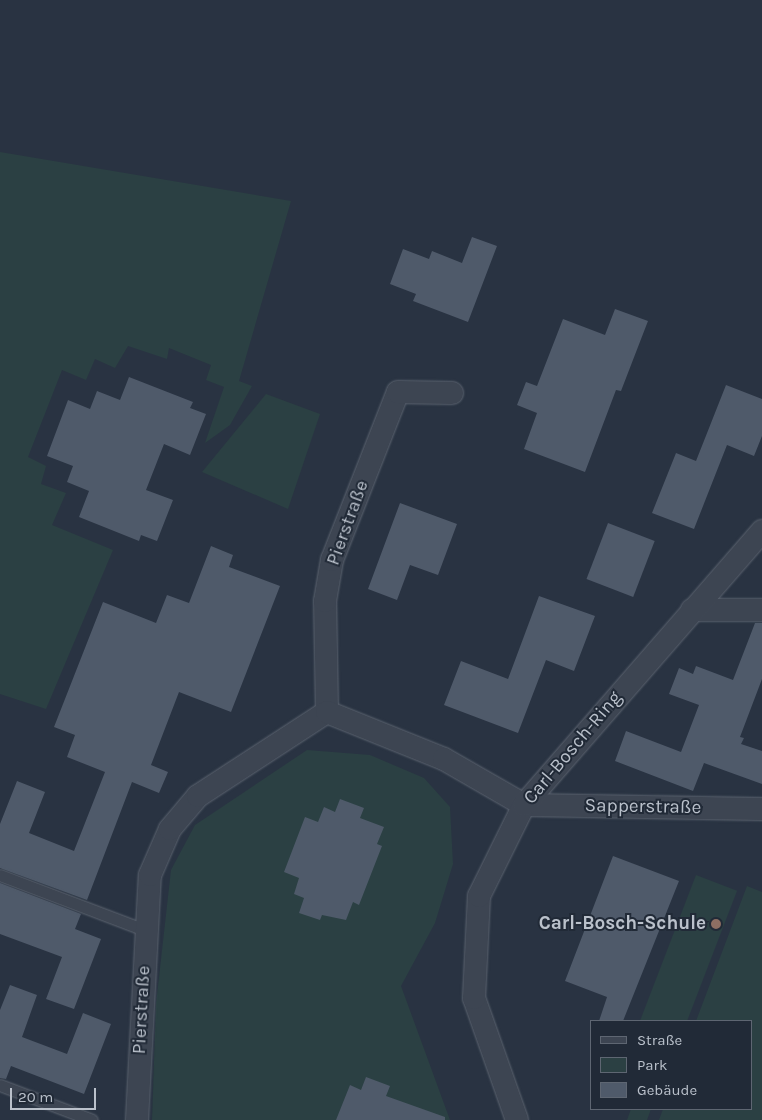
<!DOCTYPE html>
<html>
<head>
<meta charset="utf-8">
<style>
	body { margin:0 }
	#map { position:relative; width:762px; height:1120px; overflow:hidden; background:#293342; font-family:Karla,sans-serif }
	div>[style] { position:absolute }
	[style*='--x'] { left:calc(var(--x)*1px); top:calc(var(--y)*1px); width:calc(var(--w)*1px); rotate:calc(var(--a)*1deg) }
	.green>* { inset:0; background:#2b4043; transform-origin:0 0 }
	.building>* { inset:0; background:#4f5a6a; transform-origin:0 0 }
	.roads { filter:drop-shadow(0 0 1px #5b636f) drop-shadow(0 0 1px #5b636f) }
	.lane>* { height:11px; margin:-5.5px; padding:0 5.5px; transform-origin:5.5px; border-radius:5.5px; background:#3d4552 }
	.street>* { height:22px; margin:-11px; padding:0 11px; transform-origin:11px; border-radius:11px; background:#3d4552 }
	.dots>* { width:14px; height:14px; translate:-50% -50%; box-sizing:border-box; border:2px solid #212a37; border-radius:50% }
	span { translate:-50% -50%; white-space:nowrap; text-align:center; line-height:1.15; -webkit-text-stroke:4px #212a37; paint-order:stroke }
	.street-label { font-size:19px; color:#bac1cb }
	.poi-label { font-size:19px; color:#bac1cb; font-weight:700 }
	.right { translate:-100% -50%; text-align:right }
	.legend { position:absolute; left:590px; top:1020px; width:162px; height:90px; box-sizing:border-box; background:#212a37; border:1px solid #5e6672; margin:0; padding:6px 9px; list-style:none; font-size:15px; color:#bac1cb }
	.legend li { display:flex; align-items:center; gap:10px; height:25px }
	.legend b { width:25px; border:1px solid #5e6672 }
	.scale { position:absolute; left:10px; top:1088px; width:86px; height:22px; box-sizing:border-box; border:2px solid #bac1cb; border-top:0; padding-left:6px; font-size:15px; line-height:18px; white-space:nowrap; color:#bac1cb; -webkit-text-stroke:4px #212a37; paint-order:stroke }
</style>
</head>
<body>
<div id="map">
	<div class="green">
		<i style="clip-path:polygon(0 152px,291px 201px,239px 381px,252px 386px,230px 425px,205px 443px,224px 387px,206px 380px,211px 365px,169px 348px,167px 359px,128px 346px,115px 368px,95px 359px,86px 380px,62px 370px,28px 457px,46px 466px,41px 484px,66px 493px,52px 525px,113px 550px,46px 709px,0 694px)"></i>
		<i style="clip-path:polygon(266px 394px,320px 414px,288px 509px,202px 472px)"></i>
		<i style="clip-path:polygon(307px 750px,370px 755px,424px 778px,450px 807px,453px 864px,435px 923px,401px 986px,450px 1120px,152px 1120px,156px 1004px,171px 870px,195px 825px)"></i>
		<i style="left:696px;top:875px;width:44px;height:157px;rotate:21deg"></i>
		<i style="clip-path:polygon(747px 886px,762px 892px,762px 1120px,659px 1120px,663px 1109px,751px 1109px,751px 1021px,696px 1021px)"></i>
		<i style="clip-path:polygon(631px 1109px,651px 1109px,647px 1120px,627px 1120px)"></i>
	</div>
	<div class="building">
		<i style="clip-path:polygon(472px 237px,497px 246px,468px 322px,413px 301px,416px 294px,390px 284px,403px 249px,429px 259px,432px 251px,462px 263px)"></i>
		<i style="clip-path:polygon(615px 309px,648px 321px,621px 391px,616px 390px,585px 472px,524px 449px,537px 413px,517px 405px,526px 382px,537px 386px,563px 319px,605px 335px)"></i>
		<i style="clip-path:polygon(129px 377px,193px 402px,190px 408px,206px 414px,190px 455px,164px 444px,146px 490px,173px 500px,157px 541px,141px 535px,139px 541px,79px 517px,89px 491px,67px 482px,73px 466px,47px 456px,68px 400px,90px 409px,97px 391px,120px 400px)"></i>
		<i style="clip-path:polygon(726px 385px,762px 399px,762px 436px,754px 456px,727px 445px,694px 529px,652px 513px,676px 453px,696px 461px)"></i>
		<i style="clip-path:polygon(400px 503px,457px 524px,438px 575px,410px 565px,397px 600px,368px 589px)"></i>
		<i style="left:608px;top:523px;width:50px;height:60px;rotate:21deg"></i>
		<i style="clip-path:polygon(211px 546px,233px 555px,229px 567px,280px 586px,231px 712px,179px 692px,151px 765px,168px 772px,159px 793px,132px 782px,87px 900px,0 868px,0 824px,17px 781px,45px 792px,29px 833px,74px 851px,105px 772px,67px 757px,75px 735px,54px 727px,103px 602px,156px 623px,167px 595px,189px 603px)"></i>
		<i style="clip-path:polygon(539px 596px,595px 616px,574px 671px,546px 660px,518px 733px,444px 705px,461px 661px,508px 679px)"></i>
		<i style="clip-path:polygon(755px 623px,762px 623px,762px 679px,740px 737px,744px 738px,741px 744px,762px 751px,762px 784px,704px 763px,693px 791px,615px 761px,626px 731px,681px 752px,699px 705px,669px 694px,679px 668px,693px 674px,696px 666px,733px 680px)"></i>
		<i style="clip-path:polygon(340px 799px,364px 808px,360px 818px,384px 827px,377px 844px,382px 846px,359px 905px,353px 902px,346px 920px,322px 915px,320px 920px,299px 913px,304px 898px,294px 894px,299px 878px,284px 872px,305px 817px,318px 822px,324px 807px,335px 812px)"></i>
		<i style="clip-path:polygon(613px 856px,679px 881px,623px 1021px,599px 1021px,607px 997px,565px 981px)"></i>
		<i style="clip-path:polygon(0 883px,81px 914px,75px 929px,101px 939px,74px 1009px,46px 999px,62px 957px,0 934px)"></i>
		<i style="clip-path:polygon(10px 985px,37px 995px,22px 1037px,67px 1054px,83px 1013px,111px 1024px,84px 1094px,11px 1066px,6px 1079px,0 1078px,0 1010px)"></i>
		<i style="clip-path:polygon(366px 1077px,390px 1086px,386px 1096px,445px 1117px,445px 1120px,336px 1120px,350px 1085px,361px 1090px)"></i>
	</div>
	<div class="roads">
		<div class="lane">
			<i style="--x:0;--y:875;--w:155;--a:20.8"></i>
			<i style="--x:0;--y:1085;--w:98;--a:20.8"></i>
		</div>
		<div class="street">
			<i style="--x:692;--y:610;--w:70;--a:0"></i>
			<i style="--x:327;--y:712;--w:111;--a:-91"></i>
			<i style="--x:325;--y:601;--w:42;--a:-80.3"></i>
			<i style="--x:332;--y:560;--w:180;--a:-68.6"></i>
			<i style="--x:398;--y:392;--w:54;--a:1.1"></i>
			<i style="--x:137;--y:1120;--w:245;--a:-87"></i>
			<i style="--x:150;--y:875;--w:50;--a:-66.5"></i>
			<i style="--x:170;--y:829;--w:43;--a:-49.7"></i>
			<i style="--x:198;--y:796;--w:154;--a:-33.1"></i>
			<i style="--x:327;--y:712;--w:126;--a:21.9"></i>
			<i style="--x:444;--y:759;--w:92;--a:29.9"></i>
			<i style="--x:524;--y:805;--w:238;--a:1"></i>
			<i style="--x:517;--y:1120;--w:129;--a:-109.4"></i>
			<i style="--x:474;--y:998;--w:102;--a:-87.2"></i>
			<i style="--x:479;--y:896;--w:102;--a:-63.7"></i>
			<i style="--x:524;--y:805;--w:363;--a:-49"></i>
		</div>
	</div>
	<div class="dots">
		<i style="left:716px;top:924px;background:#8d6e63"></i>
	</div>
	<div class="street-label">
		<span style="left:348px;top:523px;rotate:-70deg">Pierstraße</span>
		<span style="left:573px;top:748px;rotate:-50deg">Carl-Bosch-Ring</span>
		<span style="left:643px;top:807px;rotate:1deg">Sapperstraße</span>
		<span style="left:142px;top:1010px;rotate:-87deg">Pierstraße</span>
	</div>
	<div class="poi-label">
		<span class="right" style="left:706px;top:924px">Carl-Bosch-Schule</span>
	</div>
	<ul class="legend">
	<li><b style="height:6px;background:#3d4552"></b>Straße</li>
	<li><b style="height:14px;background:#2b4043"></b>Park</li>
	<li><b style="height:14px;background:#4f5a6a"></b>Gebäude</li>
	</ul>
	<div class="scale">20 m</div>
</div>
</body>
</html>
